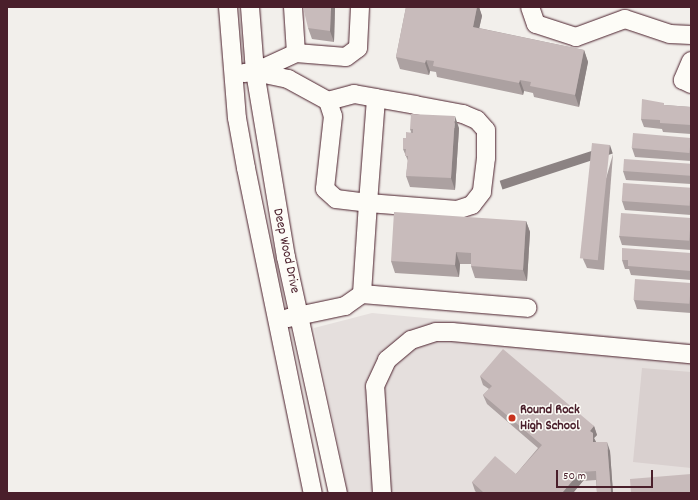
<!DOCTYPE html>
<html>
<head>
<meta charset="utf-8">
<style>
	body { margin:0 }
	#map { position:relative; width:698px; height:500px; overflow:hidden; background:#f2efeb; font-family:Dekko,sans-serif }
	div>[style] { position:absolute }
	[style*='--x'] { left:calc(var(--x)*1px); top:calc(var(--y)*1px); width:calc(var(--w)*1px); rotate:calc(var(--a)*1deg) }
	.built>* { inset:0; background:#e5dfdd }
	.green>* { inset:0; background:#d9d0cf }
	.roads { filter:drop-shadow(0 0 1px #4a1f2b) drop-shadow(0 0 1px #4a1f2b) }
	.minor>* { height:18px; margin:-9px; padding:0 9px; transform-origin:9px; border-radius:9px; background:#fdfcf7 }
	.wall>* { inset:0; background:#aca1a1 }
	.shaded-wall>* { inset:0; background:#8c8383; transform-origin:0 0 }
	.building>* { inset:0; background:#c8bbbb; transform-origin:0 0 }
	.dots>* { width:11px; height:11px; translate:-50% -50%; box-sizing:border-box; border:2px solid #fdfcf7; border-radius:50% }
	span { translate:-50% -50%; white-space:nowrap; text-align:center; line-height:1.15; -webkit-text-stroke:3px #fdfcf7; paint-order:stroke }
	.street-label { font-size:14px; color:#4a1f2b }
	.poi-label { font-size:14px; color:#4a1f2b; font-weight:700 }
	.left { translate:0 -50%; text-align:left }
	.frame { position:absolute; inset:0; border:8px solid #4a1f2b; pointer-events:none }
	.scale { position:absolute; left:556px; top:470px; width:97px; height:18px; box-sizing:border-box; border:2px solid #4a1f2b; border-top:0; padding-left:5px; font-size:12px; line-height:14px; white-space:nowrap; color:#4a1f2b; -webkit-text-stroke:3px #fdfcf7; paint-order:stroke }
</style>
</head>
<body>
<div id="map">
	<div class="built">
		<i style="clip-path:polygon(372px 313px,691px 343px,691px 493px,348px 493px,314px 328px)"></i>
	</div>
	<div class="green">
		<i style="clip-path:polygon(642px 368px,691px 372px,691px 468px,633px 462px)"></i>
	</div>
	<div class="roads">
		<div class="minor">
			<i style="--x:228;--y:7;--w:111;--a:85.4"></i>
			<i style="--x:237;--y:118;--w:51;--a:79.8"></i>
			<i style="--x:246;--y:168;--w:332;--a:78.4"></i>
			<i style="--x:250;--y:7;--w:65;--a:85.6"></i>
			<i style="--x:255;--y:72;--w:188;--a:80.5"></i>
			<i style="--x:286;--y:257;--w:242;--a:77.6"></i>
			<i style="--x:293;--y:7;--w:46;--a:86.3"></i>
			<i style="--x:530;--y:7;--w:18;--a:71"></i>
			<i style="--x:536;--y:24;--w:42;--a:18"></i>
			<i style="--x:576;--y:37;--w:52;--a:-20.2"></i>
			<i style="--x:625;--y:19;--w:47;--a:18.4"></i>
			<i style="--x:670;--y:34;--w:21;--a:3"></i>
			<i style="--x:691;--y:61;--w:21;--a:113"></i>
			<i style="--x:683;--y:80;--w:9;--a:27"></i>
			<i style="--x:255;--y:72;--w:45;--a:-24.9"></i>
			<i style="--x:296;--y:53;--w:50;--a:4.6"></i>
			<i style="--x:346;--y:57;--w:15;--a:-37"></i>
			<i style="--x:358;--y:48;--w:41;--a:-87.2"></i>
			<i style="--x:244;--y:73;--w:11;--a:-5"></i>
			<i style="--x:255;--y:72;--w:34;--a:12"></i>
			<i style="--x:288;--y:79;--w:46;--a:28.8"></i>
			<i style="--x:328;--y:101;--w:16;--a:72"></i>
			<i style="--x:333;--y:116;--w:73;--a:96.3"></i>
			<i style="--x:325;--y:189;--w:15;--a:42"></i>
			<i style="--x:336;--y:199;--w:32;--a:7"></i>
			<i style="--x:368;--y:203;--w:91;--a:93.8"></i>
			<i style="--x:362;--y:294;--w:21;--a:145"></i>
			<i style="--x:345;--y:306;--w:58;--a:168.1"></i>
			<i style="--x:328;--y:101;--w:27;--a:-15"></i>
			<i style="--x:354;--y:94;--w:22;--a:10"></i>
			<i style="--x:376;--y:98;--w:40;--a:10"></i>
			<i style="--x:415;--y:105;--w:49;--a:10.6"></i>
			<i style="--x:463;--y:114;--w:15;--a:23"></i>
			<i style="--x:477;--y:120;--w:13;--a:48"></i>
			<i style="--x:486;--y:130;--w:28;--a:90"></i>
			<i style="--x:486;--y:158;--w:34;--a:97"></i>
			<i style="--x:482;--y:192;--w:16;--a:128"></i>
			<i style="--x:472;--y:205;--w:16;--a:162"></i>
			<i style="--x:457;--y:210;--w:89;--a:-175.5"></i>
			<i style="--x:368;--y:203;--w:105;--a:-85.6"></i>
			<i style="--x:362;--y:294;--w:166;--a:4.8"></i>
			<i style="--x:382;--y:493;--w:107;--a:-93.7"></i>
			<i style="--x:375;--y:386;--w:29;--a:-65"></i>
			<i style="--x:387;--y:360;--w:31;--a:-40"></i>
			<i style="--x:411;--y:340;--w:26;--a:-18"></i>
			<i style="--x:436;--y:332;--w:16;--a:0"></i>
			<i style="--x:452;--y:332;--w:240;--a:5.3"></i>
		</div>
	</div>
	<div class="wall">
		<i style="clip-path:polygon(335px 7px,334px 42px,312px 39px,308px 28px)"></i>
		<i style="clip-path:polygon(406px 7px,479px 7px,482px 16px,479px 28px,584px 50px,588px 62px,579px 107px,534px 97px,533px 93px,524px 91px,523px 95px,437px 77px,436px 72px,430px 71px,429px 75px,400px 69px,396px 57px)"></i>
		<i style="clip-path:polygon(665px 105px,691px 107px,691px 134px,663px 132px,662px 129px,644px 127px,641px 119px)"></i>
		<i style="clip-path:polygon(459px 128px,455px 190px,410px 187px,406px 176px,408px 161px,403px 149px,411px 132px,410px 129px)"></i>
		<i style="clip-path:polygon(691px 138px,691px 161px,635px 157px,632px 148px)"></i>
		<i style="clip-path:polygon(613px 154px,604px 270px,587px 268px,583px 259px)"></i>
		<i style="clip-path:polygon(691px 164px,691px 184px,626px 180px,623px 171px)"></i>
		<i style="clip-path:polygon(691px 188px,691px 215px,625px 210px,622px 201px)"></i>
		<i style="clip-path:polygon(691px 218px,691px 250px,622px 245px,619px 236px)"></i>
		<i style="clip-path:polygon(526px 221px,530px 232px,527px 281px,475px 278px,471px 266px,471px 264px,460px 264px,459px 277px,395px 273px,391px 261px)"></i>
		<i style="clip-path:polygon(691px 253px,691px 280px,631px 275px,629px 269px,625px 269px,622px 260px)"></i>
		<i style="clip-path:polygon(691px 283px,691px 313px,637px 309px,634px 300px)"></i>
		<i style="clip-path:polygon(480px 376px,594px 426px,597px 435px,594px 438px,596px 442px,610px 451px,613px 493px,597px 493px,596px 480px,583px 481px,573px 493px,477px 493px,475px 491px,472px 482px,516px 474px,538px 448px,487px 404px,483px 395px,489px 389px,483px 385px)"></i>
	</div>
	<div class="shaded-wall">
		<i style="clip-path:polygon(331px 7px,335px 7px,334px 42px,330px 31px)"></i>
		<i style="clip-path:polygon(477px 7px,479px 7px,482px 16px,477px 38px,473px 27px)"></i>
		<i style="clip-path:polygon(584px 50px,588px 62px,579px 107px,575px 95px)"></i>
		<i style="clip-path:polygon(426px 60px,430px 71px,429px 75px,425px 63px)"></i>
		<i style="clip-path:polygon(520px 80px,524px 91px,523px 95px,519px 83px)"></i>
		<i style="clip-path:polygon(455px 116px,459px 128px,455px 190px,451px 178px)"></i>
		<i style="left:610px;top:145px;width:9px;height:116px;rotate:72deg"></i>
		<i style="clip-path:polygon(526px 221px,530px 232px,527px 281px,523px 270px)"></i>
		<i style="clip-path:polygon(456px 252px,460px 264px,459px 277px,455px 265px)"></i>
		<i style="clip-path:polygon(594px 426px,597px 435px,594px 438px,596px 442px,593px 442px,590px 431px)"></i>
		<i style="clip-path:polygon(607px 442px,610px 451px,613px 493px,611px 493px)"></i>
		<i style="clip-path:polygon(580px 472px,583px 481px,573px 493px,562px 493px)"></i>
	</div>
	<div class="building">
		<i style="clip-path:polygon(303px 7px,331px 7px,330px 31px,308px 28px)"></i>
		<i style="clip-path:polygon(406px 7px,477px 7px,473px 27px,584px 50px,575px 95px,530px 86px,531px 82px,520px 80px,519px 83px,433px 66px,434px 61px,426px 60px,425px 63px,396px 57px)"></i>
		<i style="clip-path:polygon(642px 99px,664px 103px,664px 105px,691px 107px,691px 125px,660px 123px,660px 120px,641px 119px)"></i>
		<i style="clip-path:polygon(411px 114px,455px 116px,451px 178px,406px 176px,408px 156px,405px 156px,406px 149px,403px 149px,403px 138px,406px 138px,406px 132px,413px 133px,413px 129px,410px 129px)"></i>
		<i style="left:633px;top:133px;width:58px;height:15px;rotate:5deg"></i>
		<i style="left:592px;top:143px;width:18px;height:116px;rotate:6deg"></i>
		<i style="left:624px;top:159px;width:67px;height:12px;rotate:4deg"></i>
		<i style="left:623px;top:183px;width:68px;height:18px;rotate:4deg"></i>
		<i style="clip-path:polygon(394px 212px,526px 221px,523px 270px,471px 266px,471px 253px,456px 252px,455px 265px,391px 261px)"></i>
		<i style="left:621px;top:213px;width:70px;height:23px;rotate:4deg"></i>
		<i style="clip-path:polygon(622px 248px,691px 253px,691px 271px,628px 266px,628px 260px,622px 260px)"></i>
		<i style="left:635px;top:279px;width:56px;height:21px;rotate:4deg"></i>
		<i style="clip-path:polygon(503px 349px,594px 426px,590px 431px,593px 433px,593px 442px,607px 442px,611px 493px,597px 493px,596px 471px,580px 472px,562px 493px,483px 493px,483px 492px,472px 482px,495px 456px,516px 474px,542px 445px,483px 395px,492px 386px,480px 376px)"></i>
		<i style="clip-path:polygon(691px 474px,691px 493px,631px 493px,630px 479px)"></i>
	</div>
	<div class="dots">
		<i style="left:512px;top:418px;background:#c8321e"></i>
	</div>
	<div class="street-label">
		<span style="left:286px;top:251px;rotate:78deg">Deep Wood Drive</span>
	</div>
	<div class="poi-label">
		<span class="left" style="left:520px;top:418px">Round Rock<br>High School</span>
	</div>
	<div class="frame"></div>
	<div class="scale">50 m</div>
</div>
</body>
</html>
